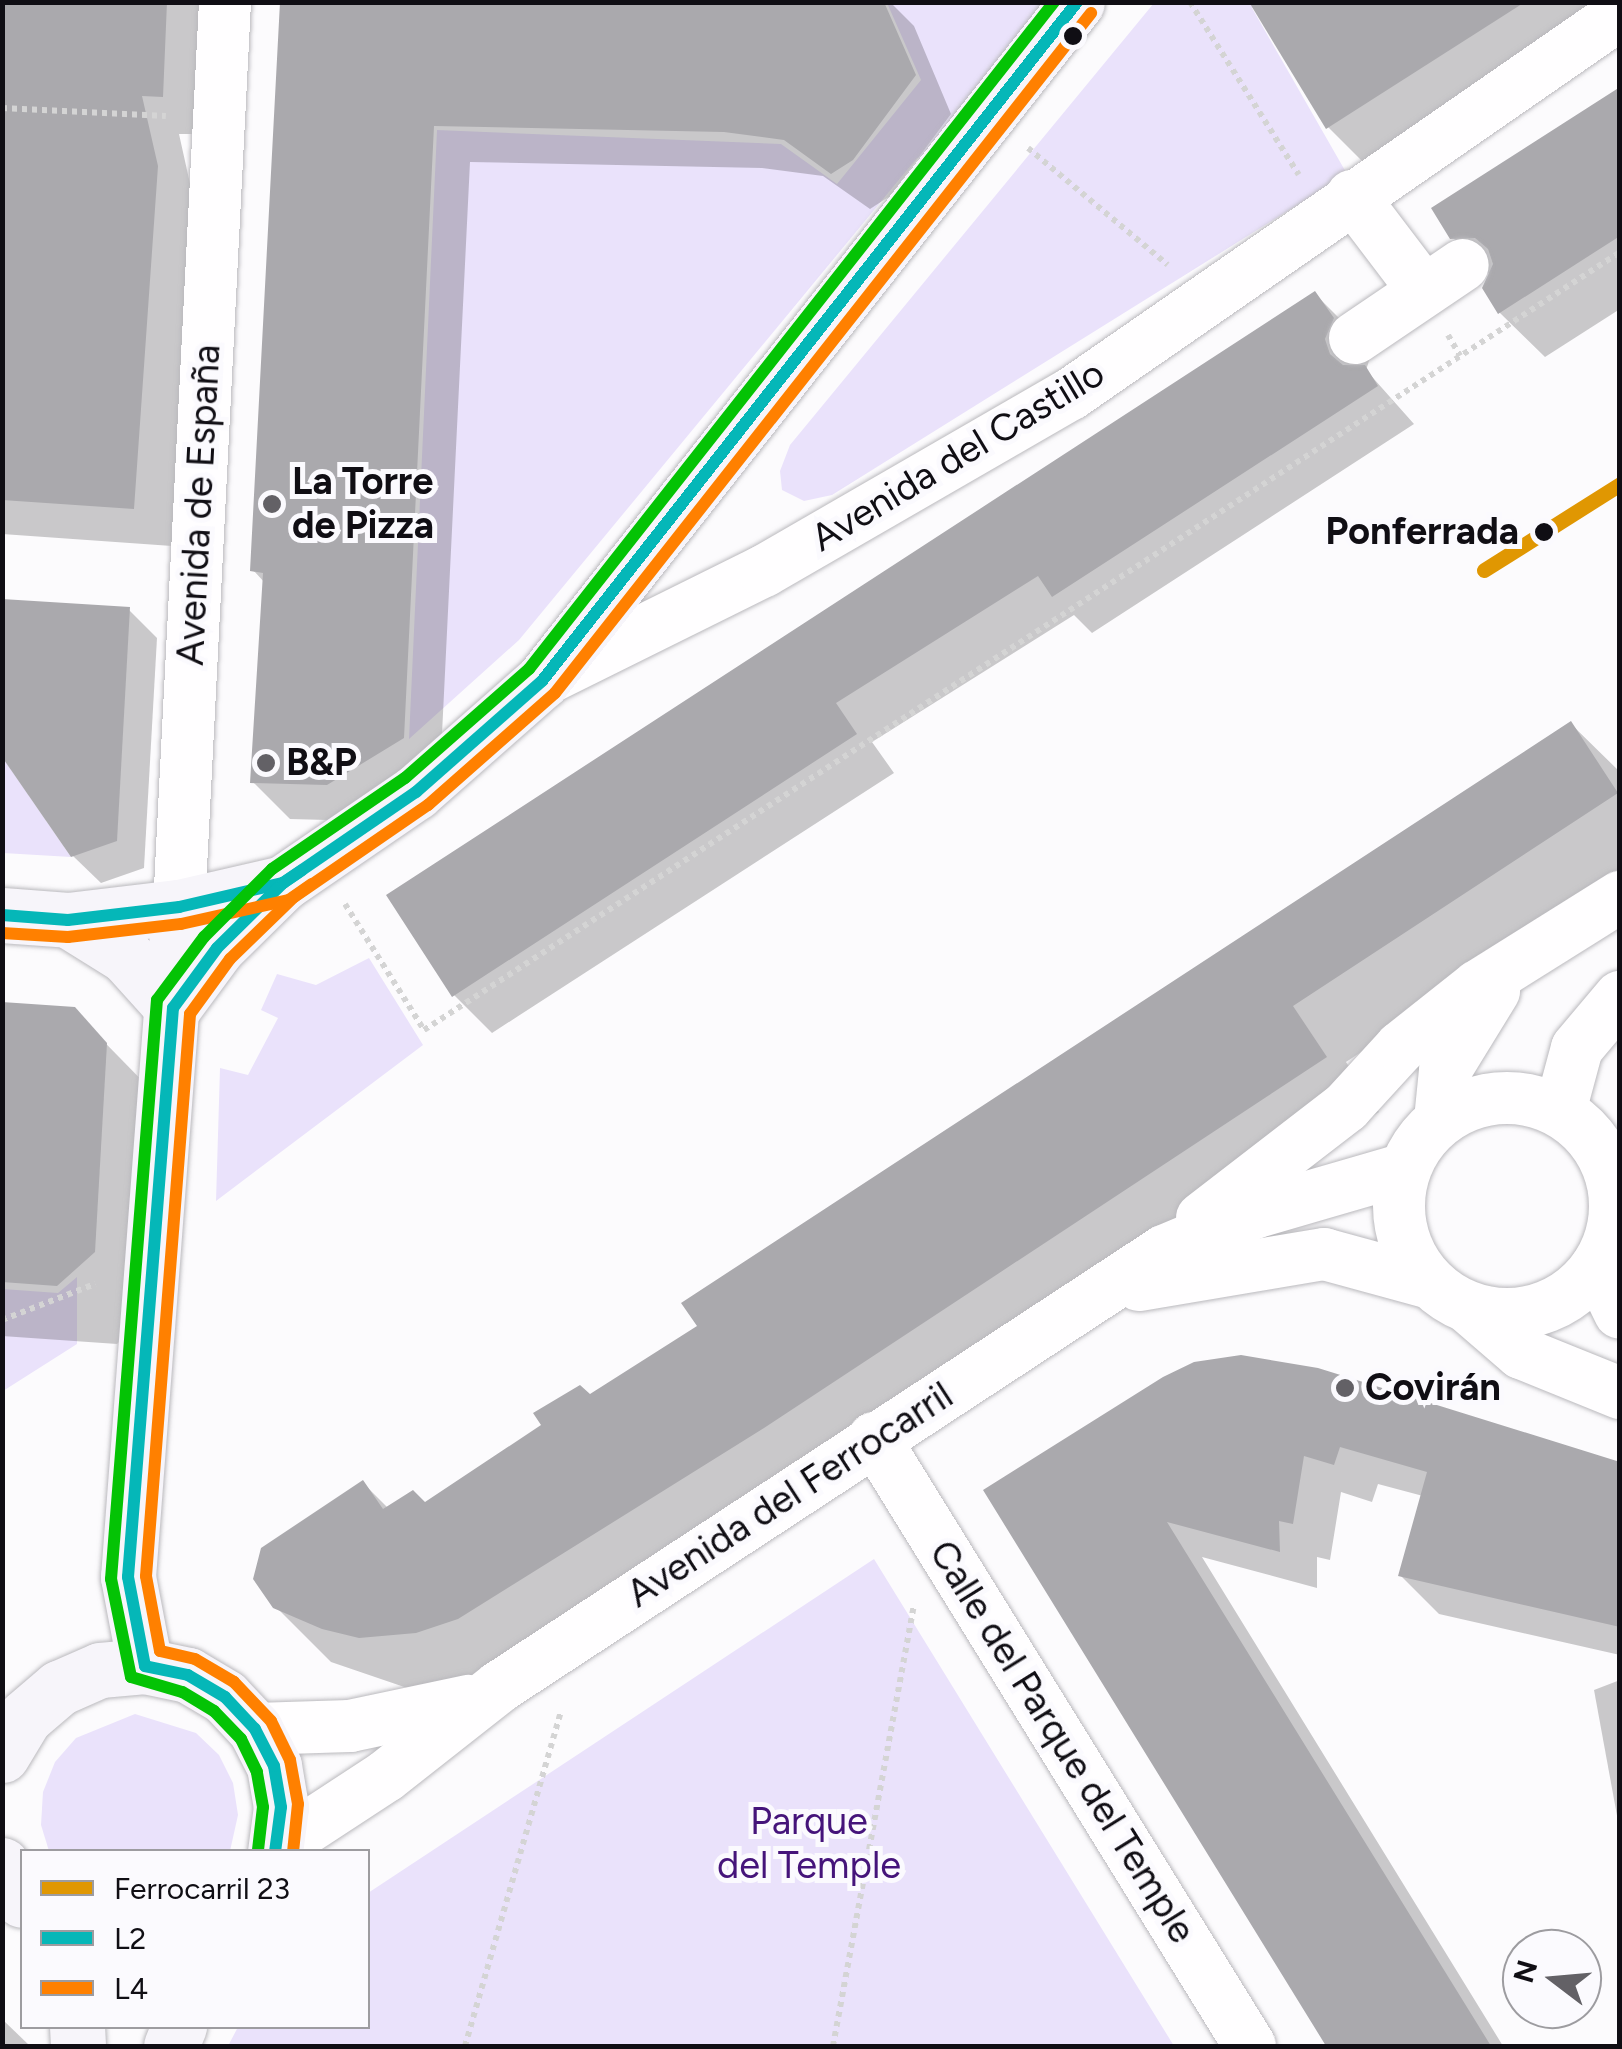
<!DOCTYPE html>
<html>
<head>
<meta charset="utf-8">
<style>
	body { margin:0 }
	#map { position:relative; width:1622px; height:2049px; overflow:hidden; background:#fcfbfd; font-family:Figtree,sans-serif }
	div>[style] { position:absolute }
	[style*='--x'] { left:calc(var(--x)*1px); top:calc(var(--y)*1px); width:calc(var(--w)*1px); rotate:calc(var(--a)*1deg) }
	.green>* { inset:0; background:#eae2fb }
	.shadow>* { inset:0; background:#0003 }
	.building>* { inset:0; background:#aaa9ad }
	.path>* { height:6px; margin-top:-3px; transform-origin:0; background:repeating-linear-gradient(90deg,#d4d4d4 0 5px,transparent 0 10px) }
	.roads { filter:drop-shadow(0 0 2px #bab9bd) drop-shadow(0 0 2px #bab9bd) }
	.minor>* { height:52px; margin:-26px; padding:0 26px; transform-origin:26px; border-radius:26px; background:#fffeff }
	.minor>.ring { margin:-26px; padding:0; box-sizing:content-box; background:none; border:52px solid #fffeff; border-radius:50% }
	.major>* { height:55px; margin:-27.5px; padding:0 27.5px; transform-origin:27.5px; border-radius:27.5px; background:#f7f5fa }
	.bus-1>* { height:12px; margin:-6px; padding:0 6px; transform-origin:6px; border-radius:6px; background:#05b7b8 }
	.bus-2>* { height:12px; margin:-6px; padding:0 6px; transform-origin:6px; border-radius:6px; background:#ff8000 }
	.bus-3>* { height:12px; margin:-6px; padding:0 6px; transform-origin:6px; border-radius:6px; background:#04c305 }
	.rail-1>* { height:15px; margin:-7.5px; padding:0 7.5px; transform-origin:7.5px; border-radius:7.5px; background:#e09702 }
	.dots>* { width:28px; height:28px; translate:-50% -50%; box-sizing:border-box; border:5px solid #fbfafe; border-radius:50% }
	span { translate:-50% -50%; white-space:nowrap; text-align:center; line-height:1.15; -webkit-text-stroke:10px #fbfafe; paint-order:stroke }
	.street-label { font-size:38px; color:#100e14 }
	.poi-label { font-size:38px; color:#100e14; font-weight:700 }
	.left { translate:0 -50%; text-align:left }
	.stop-label { font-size:38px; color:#100e14; font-weight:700 }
	.right { translate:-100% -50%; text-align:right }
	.park-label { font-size:38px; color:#45147a }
	.frame { position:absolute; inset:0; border:5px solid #100e14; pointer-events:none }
	.legend { position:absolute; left:20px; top:1849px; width:350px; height:180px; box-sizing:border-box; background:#fbfafe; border:2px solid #9d9ca0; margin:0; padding:12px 18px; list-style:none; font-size:30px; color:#100e14 }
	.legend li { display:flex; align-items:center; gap:20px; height:50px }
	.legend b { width:50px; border:2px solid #9d9ca0 }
	.north { position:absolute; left:1502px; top:1929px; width:100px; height:100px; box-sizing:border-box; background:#fbfafe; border:2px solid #9d9ca0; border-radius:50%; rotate:286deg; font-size:28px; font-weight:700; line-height:40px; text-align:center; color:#100e14 }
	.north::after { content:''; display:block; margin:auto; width:35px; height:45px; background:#636166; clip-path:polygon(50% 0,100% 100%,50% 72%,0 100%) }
</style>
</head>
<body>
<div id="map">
	<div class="green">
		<i style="clip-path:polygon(887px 3px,1060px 3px,944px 159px,917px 158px,519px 640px,409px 739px,437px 130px,781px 144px,837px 184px,921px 80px)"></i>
		<i style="clip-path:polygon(1154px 3px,1260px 3px,1252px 8px,1347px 174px,832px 495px,804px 501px,782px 490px,780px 471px,790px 445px)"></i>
		<i style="clip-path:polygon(2px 758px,3px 758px,71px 857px,3px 853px)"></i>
		<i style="clip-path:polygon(369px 958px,423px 1045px,216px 1201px,220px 1068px,248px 1075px,278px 1018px,261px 1010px,277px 974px,316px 985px)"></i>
		<i style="clip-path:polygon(77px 1277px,77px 1344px,3px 1391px,3px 1289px,58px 1293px)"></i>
		<i style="clip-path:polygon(874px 1559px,1174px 2046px,228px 2046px,238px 2027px,368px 2026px,368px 1893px)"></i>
		<i style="clip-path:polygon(135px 1714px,196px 1733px,219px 1755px,233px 1783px,238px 1815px,230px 1851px,49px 1851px,41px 1825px,43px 1792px,55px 1762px,76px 1738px)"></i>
	</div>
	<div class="shadow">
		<i style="clip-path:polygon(2px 2px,208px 2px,200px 134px,179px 134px,195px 206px,172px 546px,2px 534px)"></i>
		<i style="clip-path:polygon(293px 2px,890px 2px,914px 26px,951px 114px,890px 196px,870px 209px,823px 176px,762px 168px,470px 162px,440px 775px,365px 821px,290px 819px,253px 782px,265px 583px,253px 570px)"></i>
		<i style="clip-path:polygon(1264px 2px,1620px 2px,1368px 167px,1328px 127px)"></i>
		<i style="clip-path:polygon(1620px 90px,1620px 309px,1545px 357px,1500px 313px,1484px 288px,1490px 275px,1452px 237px)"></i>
		<i style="clip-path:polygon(1315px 294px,1353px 332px,1370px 358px,1366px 370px,1414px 424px,1092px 633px,1074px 615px,872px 742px,894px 773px,492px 1033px,454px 995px)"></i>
		<i style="clip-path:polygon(129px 610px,157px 638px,144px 868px,101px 883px,73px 856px)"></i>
		<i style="clip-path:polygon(1571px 724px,1620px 772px,1620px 882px,1346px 1062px,1379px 1112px,819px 1481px,513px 1673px,416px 1691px,331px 1662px,275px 1606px,363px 1483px,388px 1508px,425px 1505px,701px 1327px)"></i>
		<i style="clip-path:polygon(2px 1005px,73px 1010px,165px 1104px,153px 1311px,117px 1344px,2px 1336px)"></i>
		<i style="clip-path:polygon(1194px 1365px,1620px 1464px,1620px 1655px,1439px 1614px,1401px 1576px,1423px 1496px,1378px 1484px,1372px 1502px,1341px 1492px,1330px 1560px,1317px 1557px,1317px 1588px,1202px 1557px,1503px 2046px,1330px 2046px,986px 1490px)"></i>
		<i style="clip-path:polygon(1620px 1680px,1620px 1832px,1594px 1690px)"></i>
		<i style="clip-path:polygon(2px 2019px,30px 2046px,2px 2046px)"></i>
	</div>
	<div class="building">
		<i style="clip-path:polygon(2px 2px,167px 2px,163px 97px,142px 96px,158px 166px,134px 509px,2px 500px)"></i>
		<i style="clip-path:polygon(280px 2px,884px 2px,916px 75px,853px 160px,831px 174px,784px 140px,724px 132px,434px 126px,404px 738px,327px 785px,250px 783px,263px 573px,250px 571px)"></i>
		<i style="clip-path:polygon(1249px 2px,1525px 2px,1326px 129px)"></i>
		<i style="clip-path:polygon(1620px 87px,1620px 236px,1498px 314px,1482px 288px,1493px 264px,1488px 249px,1475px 238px,1450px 239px,1431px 208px)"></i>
		<i style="clip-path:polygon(1315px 291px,1334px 318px,1325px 339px,1330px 354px,1343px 365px,1365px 365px,1378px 386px,1052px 597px,1038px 576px,836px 703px,857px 734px,452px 997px,386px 895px)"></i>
		<i style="clip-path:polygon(2px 599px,130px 607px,117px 841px,71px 857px,2px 757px)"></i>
		<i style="clip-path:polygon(1571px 721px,1618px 793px,1293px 1006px,1327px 1057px,764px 1428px,458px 1619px,416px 1633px,359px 1638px,322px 1629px,273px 1608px,253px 1579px,261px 1548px,363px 1480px,383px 1509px,413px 1490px,425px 1502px,541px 1425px,533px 1413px,580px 1385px,590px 1394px,697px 1326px,681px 1303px)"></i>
		<i style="clip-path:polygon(2px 1002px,75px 1007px,107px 1043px,95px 1252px,57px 1286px,2px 1282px)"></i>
		<i style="clip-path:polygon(1241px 1355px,1318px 1368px,1620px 1462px,1620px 1627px,1398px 1576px,1427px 1472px,1340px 1447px,1334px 1465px,1304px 1456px,1293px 1524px,1279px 1521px,1280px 1552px,1167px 1522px,1491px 2046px,1326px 2046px,983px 1490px,1163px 1377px,1194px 1362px)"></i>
	</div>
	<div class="path">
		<i style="--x:1190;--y:2;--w:204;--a:57.8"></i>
		<i style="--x:2;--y:108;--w:164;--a:2.8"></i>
		<i style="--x:1028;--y:148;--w:182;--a:39.9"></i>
		<i style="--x:1448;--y:335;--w:24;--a:60"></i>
		<i style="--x:345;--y:904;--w:149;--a:57.9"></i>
		<i style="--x:424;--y:1030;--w:1427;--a:-33.04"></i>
		<i style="--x:2;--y:1320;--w:100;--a:-21.2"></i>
		<i style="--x:465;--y:2046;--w:348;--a:-74"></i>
		<i style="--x:833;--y:2046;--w:448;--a:-79.6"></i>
	</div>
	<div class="roads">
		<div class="minor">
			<i style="--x:1352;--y:196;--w:119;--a:52.8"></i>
			<i style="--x:1355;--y:338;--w:130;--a:-34.1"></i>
			<i style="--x:542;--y:681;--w:248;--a:-26.4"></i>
			<i style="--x:764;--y:571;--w:354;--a:-30"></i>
			<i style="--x:1071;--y:394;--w:668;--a:-34.69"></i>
			<i style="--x:179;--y:907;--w:906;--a:-87.09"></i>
			<i class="ring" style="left:1399px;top:1098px;width:164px;height:164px"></i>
			<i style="--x:1560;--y:1111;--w:65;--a:-74.9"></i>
			<i style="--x:1577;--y:1048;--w:67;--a:-49.9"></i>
			<i style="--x:1440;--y:1120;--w:49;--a:-84.2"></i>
			<i style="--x:1445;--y:1071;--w:94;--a:-58.5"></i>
			<i style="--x:1202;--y:1218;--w:182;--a:-37.6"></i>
			<i style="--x:1346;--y:1107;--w:81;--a:-47.5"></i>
			<i style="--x:1401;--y:1047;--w:98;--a:-38.4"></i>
			<i style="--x:1478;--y:986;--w:168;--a:-32.1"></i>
			<i style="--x:1597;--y:1266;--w:52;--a:63.9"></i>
			<i style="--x:1139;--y:1285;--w:188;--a:-9.5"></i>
			<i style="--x:1324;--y:1254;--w:110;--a:15.3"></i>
			<i style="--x:1469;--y:1308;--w:69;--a:40.9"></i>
			<i style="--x:1521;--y:1353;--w:107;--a:22"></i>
			<i style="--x:874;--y:1438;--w:715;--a:58.27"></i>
			<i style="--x:255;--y:1729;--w:95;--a:-1.8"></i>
			<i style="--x:350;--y:1726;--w:121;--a:-12"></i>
			<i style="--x:276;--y:1848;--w:131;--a:-33.2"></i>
			<i style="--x:386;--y:1776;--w:144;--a:-38.2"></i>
			<i style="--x:499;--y:1687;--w:795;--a:-33.25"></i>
			<i style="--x:1164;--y:1251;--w:101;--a:-22.8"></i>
			<i style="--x:1257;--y:1212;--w:154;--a:-16.2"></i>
		</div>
		<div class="major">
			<i style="--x:2;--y:915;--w:66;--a:4.3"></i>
			<i style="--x:68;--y:920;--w:112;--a:-6.7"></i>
			<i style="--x:179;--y:907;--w:107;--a:-13"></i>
			<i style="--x:283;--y:883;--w:161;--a:-34.4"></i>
			<i style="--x:416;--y:792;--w:168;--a:-41.4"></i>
			<i style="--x:542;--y:681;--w:864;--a:-51.76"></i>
			<i style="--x:68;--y:920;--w:68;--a:31.8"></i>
			<i style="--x:126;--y:956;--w:70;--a:47.9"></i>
			<i style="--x:173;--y:1008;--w:74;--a:-53.7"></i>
			<i style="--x:217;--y:948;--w:93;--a:-44.6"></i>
			<i style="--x:145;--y:1666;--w:91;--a:-100.8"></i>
			<i style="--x:128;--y:1577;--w:672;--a:-85.65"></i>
			<i style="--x:2;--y:1755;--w:44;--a:-58.8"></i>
			<i style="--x:25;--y:1717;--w:45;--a:-40.5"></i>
			<i style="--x:59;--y:1688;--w:45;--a:-23.7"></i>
			<i style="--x:100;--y:1670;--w:45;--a:-5.1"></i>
			<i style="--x:145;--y:1666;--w:44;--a:11.8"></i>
			<i style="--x:188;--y:1675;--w:43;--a:30.7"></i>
			<i style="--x:225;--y:1697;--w:44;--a:46.8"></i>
			<i style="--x:255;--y:1729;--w:42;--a:62.8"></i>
			<i style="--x:274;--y:1766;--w:42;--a:80.3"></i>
			<i style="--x:281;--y:1807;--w:45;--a:97.6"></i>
			<i style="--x:2;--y:1865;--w:40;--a:60.3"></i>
			<i style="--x:77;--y:2026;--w:20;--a:87"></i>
			<i style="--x:171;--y:2046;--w:22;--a:-68"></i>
		</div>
	</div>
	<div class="bus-1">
		<i style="--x:2;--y:915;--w:66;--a:4.3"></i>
		<i style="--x:68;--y:920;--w:112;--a:-6.7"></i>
		<i style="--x:179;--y:907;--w:107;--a:-13"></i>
		<i style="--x:283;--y:883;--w:23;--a:-34"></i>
		<i style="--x:275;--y:1852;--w:45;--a:-82.4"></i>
		<i style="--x:281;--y:1807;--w:42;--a:-99.7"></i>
		<i style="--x:274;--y:1766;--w:42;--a:-117.2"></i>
		<i style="--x:255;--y:1729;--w:44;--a:-133.2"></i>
		<i style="--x:225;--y:1697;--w:43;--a:-149.3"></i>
		<i style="--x:188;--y:1675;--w:44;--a:-168.2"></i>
		<i style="--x:145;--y:1666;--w:91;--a:-100.8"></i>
		<i style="--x:128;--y:1577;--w:571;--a:-85.48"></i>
		<i style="--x:173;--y:1008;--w:74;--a:-53.7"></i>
		<i style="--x:217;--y:948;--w:93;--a:-44.6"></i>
		<i style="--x:283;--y:883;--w:161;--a:-34.4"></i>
		<i style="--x:416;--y:792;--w:168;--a:-41.4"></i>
		<i style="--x:542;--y:681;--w:864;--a:-51.76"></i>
	</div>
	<div class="bus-2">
		<i style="--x:2;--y:933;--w:66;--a:3.5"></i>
		<i style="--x:68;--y:937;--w:114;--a:-6.6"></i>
		<i style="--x:181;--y:924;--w:111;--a:-12.5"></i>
		<i style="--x:289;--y:900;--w:28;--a:-35"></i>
		<i style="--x:293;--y:1852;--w:48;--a:-84.1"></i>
		<i style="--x:298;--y:1804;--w:45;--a:-100.3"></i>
		<i style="--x:290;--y:1760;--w:43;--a:-116"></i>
		<i style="--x:271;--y:1721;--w:54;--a:-133.5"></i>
		<i style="--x:234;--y:1682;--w:45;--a:-149.5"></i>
		<i style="--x:195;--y:1659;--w:36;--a:-167"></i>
		<i style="--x:160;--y:1651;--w:76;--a:-100.6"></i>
		<i style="--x:146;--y:1576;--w:564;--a:-85.52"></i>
		<i style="--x:190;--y:1014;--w:68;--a:-54"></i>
		<i style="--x:230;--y:959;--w:89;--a:-44.1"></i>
		<i style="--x:294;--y:897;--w:163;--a:-34.5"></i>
		<i style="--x:428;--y:805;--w:169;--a:-41.4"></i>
		<i style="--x:555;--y:693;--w:866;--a:-51.75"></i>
	</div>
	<div class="bus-3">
		<i style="--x:258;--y:1850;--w:43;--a:-83.4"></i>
		<i style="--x:263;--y:1807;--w:36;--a:-100"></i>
		<i style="--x:257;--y:1772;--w:37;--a:-116"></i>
		<i style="--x:241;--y:1739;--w:39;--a:-134"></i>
		<i style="--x:214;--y:1711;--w:37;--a:-149"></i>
		<i style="--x:182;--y:1692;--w:53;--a:-163.6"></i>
		<i style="--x:131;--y:1677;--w:100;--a:-101.5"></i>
		<i style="--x:111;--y:1579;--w:581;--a:-85.46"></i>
		<i style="--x:157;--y:1000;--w:79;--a:-53.3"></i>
		<i style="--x:204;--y:937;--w:96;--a:-45"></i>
		<i style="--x:272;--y:869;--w:161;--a:-34.4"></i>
		<i style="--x:405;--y:778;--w:165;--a:-41.3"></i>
		<i style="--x:529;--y:669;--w:849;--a:-51.79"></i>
	</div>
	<div class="rail-1">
		<i style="--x:1484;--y:570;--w:161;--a:-32.3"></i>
	</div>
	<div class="dots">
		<i style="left:1073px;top:36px;background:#100e14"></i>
		<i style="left:272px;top:504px;background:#636166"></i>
		<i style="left:1544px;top:532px;background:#100e14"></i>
		<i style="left:266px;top:763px;background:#636166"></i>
		<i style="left:1345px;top:1388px;background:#636166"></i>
	</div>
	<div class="street-label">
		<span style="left:958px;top:456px;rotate:-31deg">Avenida del Castillo</span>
		<span style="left:199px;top:505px;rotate:-87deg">Avenida de España</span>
		<span style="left:790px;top:1495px;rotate:-33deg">Avenida del Ferrocarril</span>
		<span style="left:1062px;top:1742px;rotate:58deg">Calle del Parque del Temple</span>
	</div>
	<div class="poi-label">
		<span class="left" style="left:292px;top:504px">La Torre<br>de Pizza</span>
		<span class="left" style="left:286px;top:763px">B&amp;P</span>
		<span class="left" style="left:1365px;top:1388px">Covirán</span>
	</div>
	<div class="stop-label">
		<span class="right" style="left:1519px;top:532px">Ponferrada</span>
	</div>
	<div class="park-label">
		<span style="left:809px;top:1844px">Parque<br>del Temple</span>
	</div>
	<div class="frame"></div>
	<ul class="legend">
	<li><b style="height:12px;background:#e09702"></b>Ferrocarril 23</li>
	<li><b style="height:12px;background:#05b7b8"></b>L2</li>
	<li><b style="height:12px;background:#ff8000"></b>L4</li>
	</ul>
	<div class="north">N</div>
</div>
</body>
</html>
